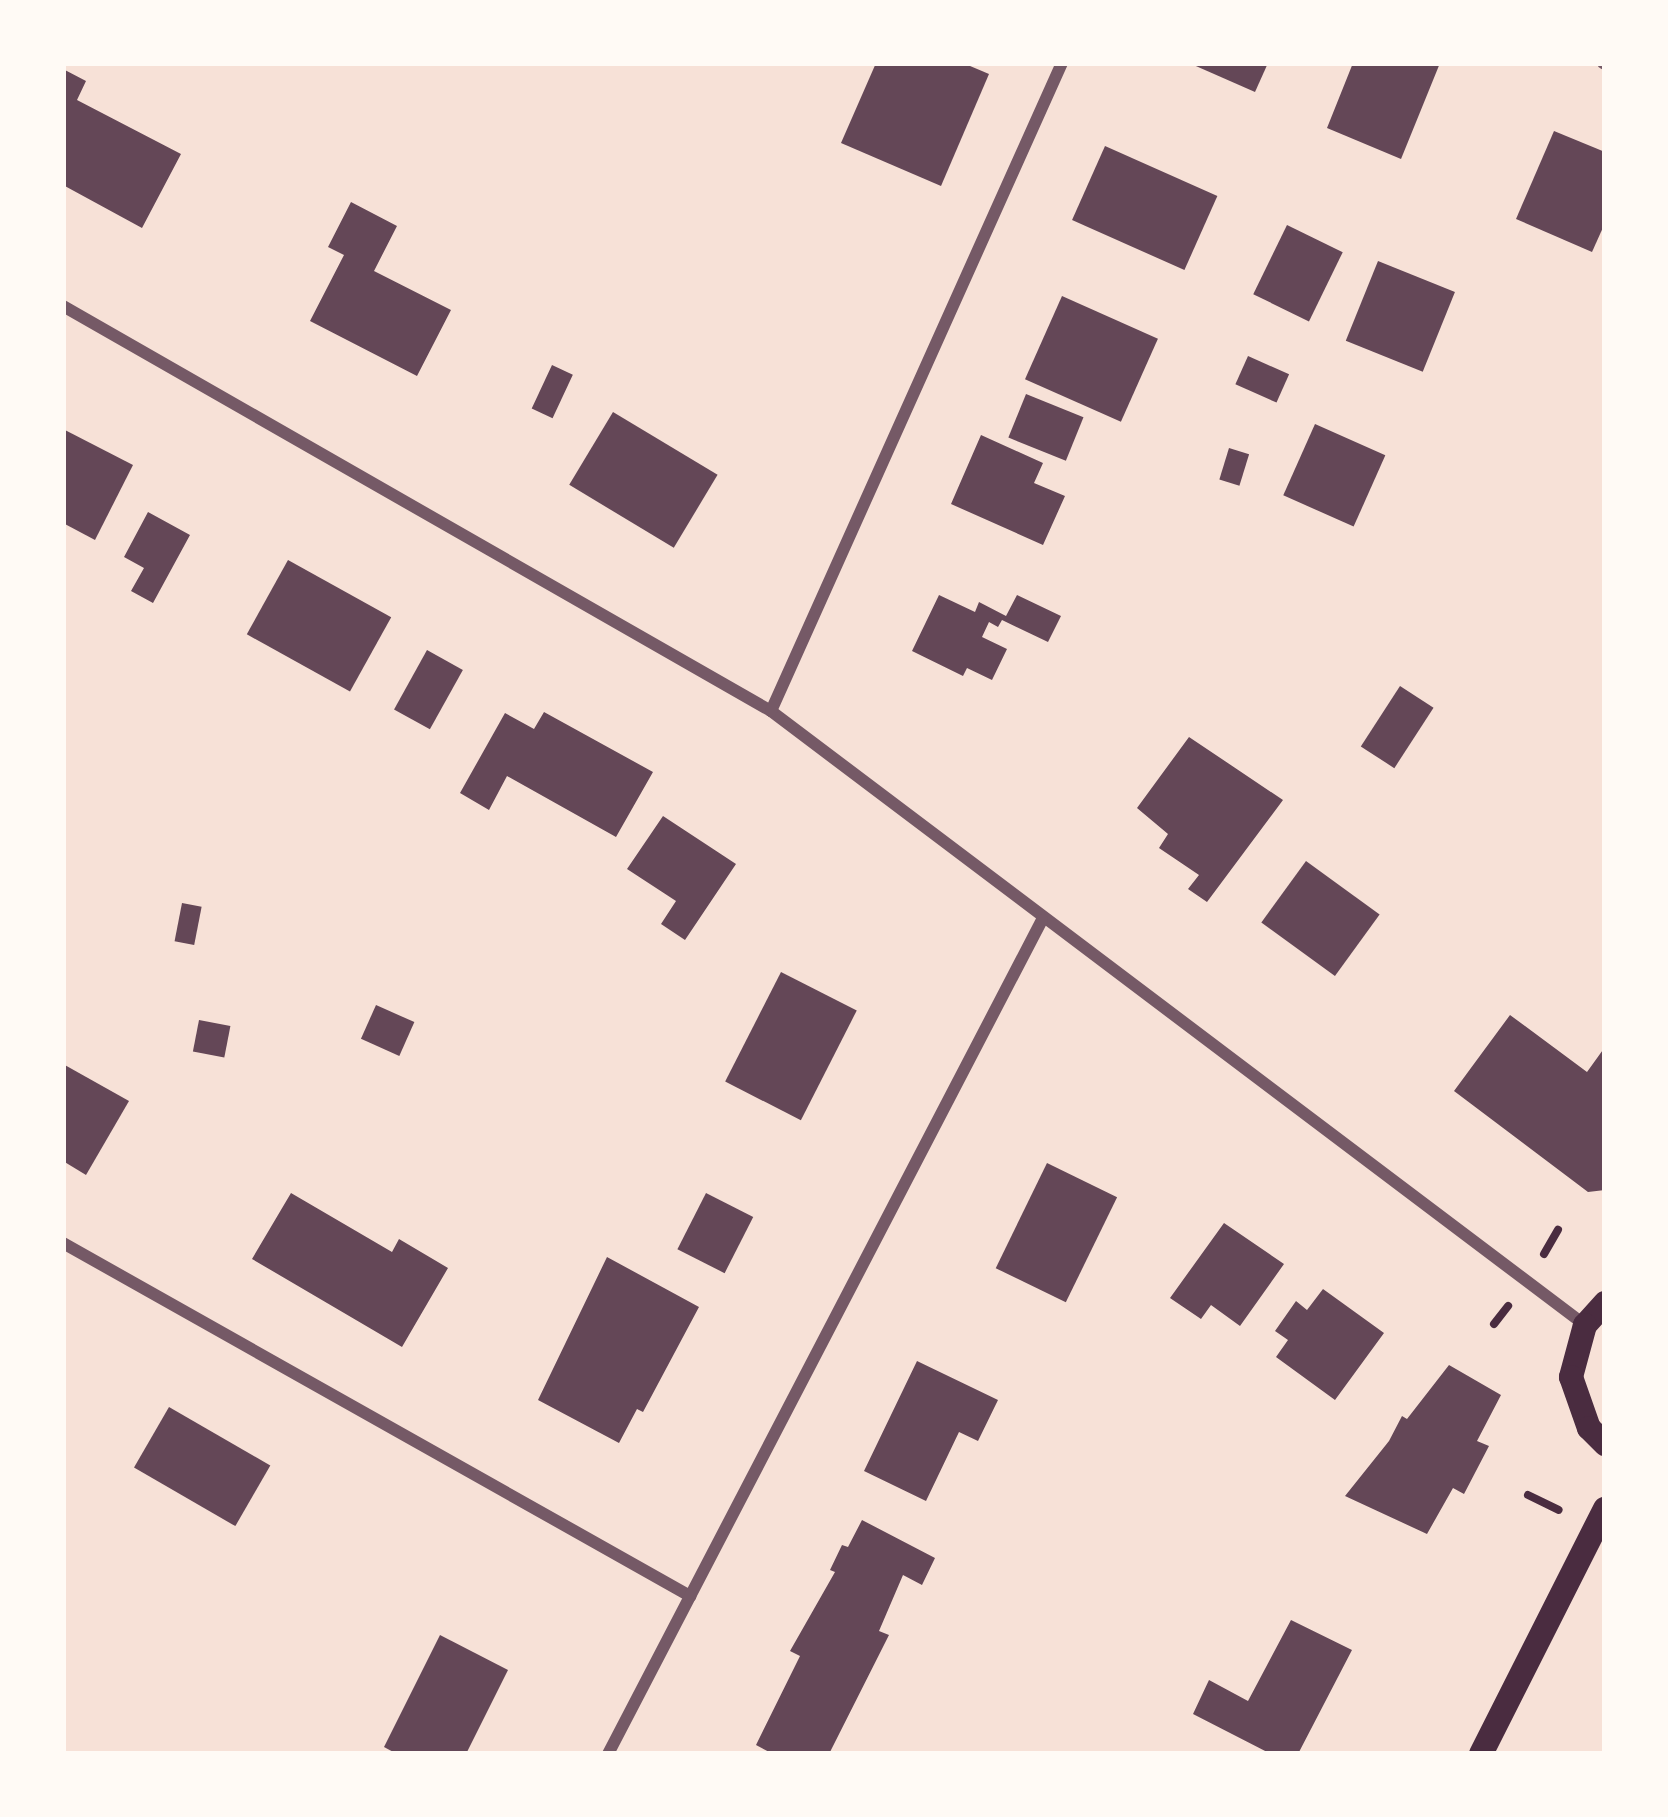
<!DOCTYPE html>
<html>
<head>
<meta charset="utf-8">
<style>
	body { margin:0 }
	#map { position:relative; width:1668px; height:1817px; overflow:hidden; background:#f7e1d7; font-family:Karla,sans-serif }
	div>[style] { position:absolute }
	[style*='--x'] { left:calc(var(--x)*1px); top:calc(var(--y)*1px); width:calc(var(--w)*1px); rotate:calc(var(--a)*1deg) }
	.building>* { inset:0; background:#644757; transform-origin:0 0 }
	.path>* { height:8px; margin:-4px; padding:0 4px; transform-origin:4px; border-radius:4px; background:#4a2c40 }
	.minor>* { height:12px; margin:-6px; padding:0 6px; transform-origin:6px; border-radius:6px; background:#755966 }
	.secondary>* { height:24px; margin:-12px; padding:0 12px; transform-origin:12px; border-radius:12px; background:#4a2c40 }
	span { translate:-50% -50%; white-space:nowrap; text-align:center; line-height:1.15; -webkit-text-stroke:9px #fffaf5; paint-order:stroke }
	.frame { position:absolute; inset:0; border:66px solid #fffaf5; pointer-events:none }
</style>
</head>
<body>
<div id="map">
	<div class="building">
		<i style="clip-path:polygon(876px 63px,963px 63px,989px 74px,941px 186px,841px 143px)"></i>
		<i style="clip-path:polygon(1189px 63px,1268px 63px,1255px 92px)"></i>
		<i style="clip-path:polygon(1353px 63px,1440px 63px,1401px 159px,1327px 128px)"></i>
		<i style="clip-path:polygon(63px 69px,86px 81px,77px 100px,181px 154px,142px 228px,63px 185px)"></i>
		<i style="clip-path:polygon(1554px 131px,1605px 152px,1605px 223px,1592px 252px,1516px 219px)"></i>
		<i style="left:1105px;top:146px;width:123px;height:81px;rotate:24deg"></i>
		<i style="clip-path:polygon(351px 202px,397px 226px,374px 271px,451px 310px,417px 376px,310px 321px,344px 255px,328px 247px)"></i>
		<i style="left:1287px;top:225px;width:62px;height:77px;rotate:26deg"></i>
		<i style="left:1378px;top:261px;width:83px;height:86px;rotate:22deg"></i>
		<i style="left:1062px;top:296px;width:105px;height:91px;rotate:24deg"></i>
		<i style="left:1248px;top:356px;width:45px;height:31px;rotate:24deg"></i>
		<i style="left:552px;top:365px;width:23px;height:48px;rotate:25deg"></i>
		<i style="left:1026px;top:394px;width:62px;height:47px;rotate:22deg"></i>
		<i style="left:613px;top:412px;width:122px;height:85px;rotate:31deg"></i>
		<i style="left:1315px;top:424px;width:77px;height:78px;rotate:24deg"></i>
		<i style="clip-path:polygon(63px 429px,133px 465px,95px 540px,63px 523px)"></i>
		<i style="clip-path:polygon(981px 435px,1043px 463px,1034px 483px,1065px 496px,1043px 545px,951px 504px)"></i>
		<i style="left:1229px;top:448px;width:21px;height:33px;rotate:17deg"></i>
		<i style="clip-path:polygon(148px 512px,190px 535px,153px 603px,131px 591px,144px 568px,124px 557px)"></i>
		<i style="left:288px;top:560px;width:118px;height:85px;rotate:29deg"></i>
		<i style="clip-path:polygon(939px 595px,975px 612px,979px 602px,1006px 616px,1017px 595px,1061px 616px,1048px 642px,1002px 620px,998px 627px,989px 622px,982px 637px,1007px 649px,992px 680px,967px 668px,963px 676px,912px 651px)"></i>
		<i style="left:427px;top:650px;width:41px;height:68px;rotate:29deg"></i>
		<i style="left:1400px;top:686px;width:40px;height:72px;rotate:33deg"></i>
		<i style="clip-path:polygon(544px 712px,653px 772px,616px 837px,507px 776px,489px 810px,460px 793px,505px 713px,534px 729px)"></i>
		<i style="clip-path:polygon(1189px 737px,1283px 800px,1207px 902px,1188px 889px,1199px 875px,1159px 848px,1168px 834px,1137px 808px)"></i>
		<i style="clip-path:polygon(663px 816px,736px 864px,685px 940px,661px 924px,676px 901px,627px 869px)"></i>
		<i style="left:1306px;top:861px;width:91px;height:76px;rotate:36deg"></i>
		<i style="left:182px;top:903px;width:20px;height:39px;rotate:11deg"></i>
		<i style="left:781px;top:972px;width:85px;height:123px;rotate:27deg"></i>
		<i style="left:376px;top:1005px;width:42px;height:37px;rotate:24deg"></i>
		<i style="clip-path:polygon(1510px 1015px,1587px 1072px,1605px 1047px,1605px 1190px,1588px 1192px,1454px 1091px)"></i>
		<i style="left:199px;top:1020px;width:32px;height:32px;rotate:11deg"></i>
		<i style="clip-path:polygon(63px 1064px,129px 1101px,86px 1175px,63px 1161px)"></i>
		<i style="left:1047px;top:1163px;width:78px;height:117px;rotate:26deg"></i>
		<i style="clip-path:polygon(291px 1193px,392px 1252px,399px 1239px,448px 1268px,402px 1347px,252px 1259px)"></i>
		<i style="left:706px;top:1193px;width:53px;height:63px;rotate:27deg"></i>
		<i style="clip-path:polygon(1224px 1223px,1284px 1264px,1240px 1326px,1211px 1305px,1201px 1319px,1170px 1298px)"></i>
		<i style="clip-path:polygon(607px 1257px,699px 1307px,643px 1412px,637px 1409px,619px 1443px,538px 1400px)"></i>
		<i style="clip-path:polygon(1323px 1289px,1384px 1333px,1335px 1400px,1276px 1357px,1288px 1340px,1275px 1331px,1296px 1301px,1307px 1310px)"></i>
		<i style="clip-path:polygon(917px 1361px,998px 1400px,978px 1441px,959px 1432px,926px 1501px,864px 1471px)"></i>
		<i style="clip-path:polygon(1449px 1365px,1501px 1395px,1477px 1441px,1489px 1446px,1464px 1494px,1453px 1488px,1427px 1534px,1345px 1496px,1389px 1441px,1402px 1416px,1407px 1419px)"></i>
		<i style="left:169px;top:1407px;width:117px;height:70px;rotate:30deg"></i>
		<i style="clip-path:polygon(862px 1520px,935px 1558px,922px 1585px,903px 1575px,879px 1631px,889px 1635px,829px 1754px,773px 1754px,756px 1745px,800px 1656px,790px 1651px,835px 1572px,830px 1570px,842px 1545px,848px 1547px)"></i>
		<i style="clip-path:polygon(1291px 1620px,1352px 1650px,1298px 1754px,1271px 1754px,1193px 1714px,1209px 1680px,1248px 1701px)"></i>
		<i style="clip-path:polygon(440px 1635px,508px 1670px,466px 1754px,397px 1754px,384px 1747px)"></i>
	</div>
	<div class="path">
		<i style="--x:1544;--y:1254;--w:28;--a:-60"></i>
		<i style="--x:1494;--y:1324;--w:23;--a:-52"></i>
		<i style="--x:1528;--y:1495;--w:34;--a:26"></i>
	</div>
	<div class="minor">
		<i style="--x:1603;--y:63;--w:2;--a:27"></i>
		<i style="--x:63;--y:306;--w:816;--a:29.77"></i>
		<i style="--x:771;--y:711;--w:1020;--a:37.03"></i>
		<i style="--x:771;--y:711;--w:710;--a:-65.82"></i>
		<i style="--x:63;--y:1243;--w:720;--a:29.38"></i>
		<i style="--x:608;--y:1754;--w:940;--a:-62.51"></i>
	</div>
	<div class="secondary">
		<i style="--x:1605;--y:1303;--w:30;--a:132"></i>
		<i style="--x:1585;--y:1325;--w:54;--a:105.1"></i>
		<i style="--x:1571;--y:1377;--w:54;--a:70.6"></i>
		<i style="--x:1589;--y:1428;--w:23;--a:45"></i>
		<i style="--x:1481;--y:1754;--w:275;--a:-63.2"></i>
	</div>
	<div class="frame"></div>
</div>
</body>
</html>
